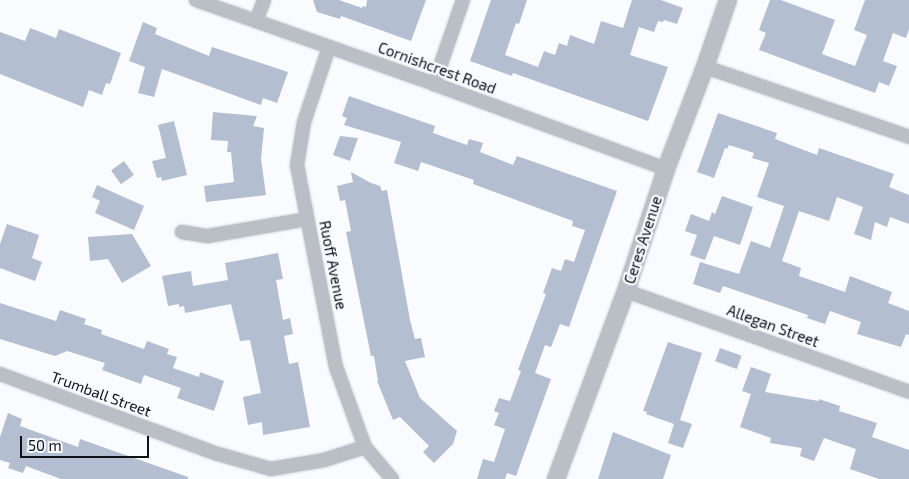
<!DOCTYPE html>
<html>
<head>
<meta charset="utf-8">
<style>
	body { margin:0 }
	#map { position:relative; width:909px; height:479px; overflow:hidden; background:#f9fbff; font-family:"Exo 2",sans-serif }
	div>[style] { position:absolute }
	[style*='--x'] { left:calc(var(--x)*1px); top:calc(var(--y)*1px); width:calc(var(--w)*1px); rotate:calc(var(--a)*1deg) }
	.building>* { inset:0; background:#b3bed0; transform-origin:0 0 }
	.roads { filter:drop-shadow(0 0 1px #d3d6da) drop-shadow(0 0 1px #d3d6da) }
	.minor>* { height:14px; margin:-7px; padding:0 7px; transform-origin:7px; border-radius:7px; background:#babfc6 }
	.tertiary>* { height:18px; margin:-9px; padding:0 9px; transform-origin:9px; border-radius:9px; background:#babfc6 }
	span { translate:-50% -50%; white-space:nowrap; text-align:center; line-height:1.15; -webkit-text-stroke:4.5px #f9fbff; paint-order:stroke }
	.street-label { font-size:15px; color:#0e1218 }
	.scale { position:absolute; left:20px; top:436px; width:129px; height:22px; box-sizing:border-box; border:2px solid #0e1218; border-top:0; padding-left:6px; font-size:15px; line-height:18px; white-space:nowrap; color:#0e1218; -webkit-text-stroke:4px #f9fbff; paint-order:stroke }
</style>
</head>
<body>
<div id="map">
	<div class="building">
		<i style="clip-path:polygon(313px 0,339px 0,362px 8px,363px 6px,366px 7px,367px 0,426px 0,411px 41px,341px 16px,340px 19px,317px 12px)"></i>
		<i style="clip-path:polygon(491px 0,527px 0,519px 24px,516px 23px,505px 55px,538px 67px,544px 51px,555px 55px,559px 43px,567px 46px,570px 35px,594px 44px,601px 21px,623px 28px,632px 0,661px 0,683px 8px,677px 24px,664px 20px,663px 22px,658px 21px,654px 32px,639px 27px,630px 55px,668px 67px,648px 121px,513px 73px,512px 76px,470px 61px)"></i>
		<i style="clip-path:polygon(770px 0,781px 0,835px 20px,822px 54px,855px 66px,867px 35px,854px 30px,865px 0,909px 0,909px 29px,906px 38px,893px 33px,883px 61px,897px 66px,889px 86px,879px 82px,875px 93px,759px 50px,766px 33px,759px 30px)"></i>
		<i style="clip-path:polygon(143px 22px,157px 28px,155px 34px,209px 56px,212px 47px,288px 72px,277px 103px,263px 98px,261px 105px,162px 69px,154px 97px,138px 93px,145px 67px,129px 61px)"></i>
		<i style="clip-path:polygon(30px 28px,56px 38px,59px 29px,121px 53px,110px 84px,106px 83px,102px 95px,89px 90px,83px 107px,0 74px,0 32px,25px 41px)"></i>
		<i style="clip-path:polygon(349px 96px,435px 126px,433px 133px,467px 145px,469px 139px,483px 143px,480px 152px,513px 165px,517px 156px,617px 191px,569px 327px,560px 324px,551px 347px,545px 345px,535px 373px,551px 379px,516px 476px,507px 473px,505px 479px,477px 479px,483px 459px,494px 462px,505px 429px,494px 425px,499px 413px,494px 411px,499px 398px,510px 401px,521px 371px,518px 370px,546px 294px,543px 293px,552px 268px,561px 271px,565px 259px,574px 262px,585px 230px,572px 226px,573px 221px,473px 184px,474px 180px,421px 162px,418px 171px,394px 163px,401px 142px,344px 125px,347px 118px,342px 116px)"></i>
		<i style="clip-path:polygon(213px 112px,257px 116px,253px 126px,264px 128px,261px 159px,266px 195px,206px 202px,204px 186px,234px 182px,231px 152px,227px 152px,228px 141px,211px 140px)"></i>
		<i style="clip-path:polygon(718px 113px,777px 133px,775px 139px,817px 155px,819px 148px,894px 174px,889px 187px,909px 195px,909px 224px,890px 217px,887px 227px,875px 222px,871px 240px,854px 234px,863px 207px,837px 197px,829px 221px,799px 211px,782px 261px,801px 268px,799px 276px,845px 292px,850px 276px,892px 292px,888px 303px,909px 311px,909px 335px,906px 334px,901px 347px,857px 334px,861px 322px,830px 311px,825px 324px,807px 318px,808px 315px,723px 286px,720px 293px,693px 284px,700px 262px,739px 274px,751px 241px,770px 248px,784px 206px,757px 197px,769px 163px,752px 158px,754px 153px,729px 145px,727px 149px,725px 148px,714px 178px,697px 172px)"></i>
		<i style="clip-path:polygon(174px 121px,187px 175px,162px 181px,161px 177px,157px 178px,152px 161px,166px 158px,158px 125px)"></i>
		<i style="clip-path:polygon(340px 136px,358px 138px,350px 161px,333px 155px)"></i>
		<i style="left:124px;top:161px;width:17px;height:16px;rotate:54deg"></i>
		<i style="clip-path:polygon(351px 172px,371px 183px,380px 186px,382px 191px,387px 190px,410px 320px,415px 339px,421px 338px,425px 357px,405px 361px,420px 398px,457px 431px,453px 444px,434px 463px,423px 452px,429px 446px,400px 417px,393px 420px,377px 381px,378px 381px,374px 356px,371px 356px,346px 232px,351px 231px,345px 200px,340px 201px,337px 186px,353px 182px)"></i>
		<i style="clip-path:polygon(97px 185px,144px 206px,134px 230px,95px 213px,100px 201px,92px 197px)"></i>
		<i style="clip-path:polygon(722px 196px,753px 207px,740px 245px,714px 236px,705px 260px,690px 255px,697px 235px,685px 231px,691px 214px,709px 221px,712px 212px,715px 214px)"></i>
		<i style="clip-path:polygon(7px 224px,39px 235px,32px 258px,42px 262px,35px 281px,0 268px,0 244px)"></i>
		<i style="clip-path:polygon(132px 234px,151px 266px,122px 283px,108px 259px,90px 261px,88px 237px)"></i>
		<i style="clip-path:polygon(278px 253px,283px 279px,276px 280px,283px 320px,290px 318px,293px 334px,284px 336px,289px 364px,298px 362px,310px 427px,263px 435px,262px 422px,248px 425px,243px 397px,261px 393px,250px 340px,240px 341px,231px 304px,185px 313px,184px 306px,179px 307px,179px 304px,168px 306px,162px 276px,191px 271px,193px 286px,228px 280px,225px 263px)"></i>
		<i style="clip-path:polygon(0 303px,56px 321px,60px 310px,86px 319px,84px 324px,102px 330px,101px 334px,144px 349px,147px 341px,169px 349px,167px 354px,177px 357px,173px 368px,199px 377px,200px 372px,224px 381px,214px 411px,177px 398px,181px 388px,144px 375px,141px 384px,102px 370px,105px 363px,67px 351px,55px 356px,0 339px)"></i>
		<i style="clip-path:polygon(668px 342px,702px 353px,680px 420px,692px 424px,683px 448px,668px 443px,674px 424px,646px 414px,647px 412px,643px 411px)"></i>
		<i style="left:720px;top:348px;width:23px;height:14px;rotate:20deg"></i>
		<i style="clip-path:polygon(751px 367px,771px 374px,765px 392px,819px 401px,819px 399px,840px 406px,839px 411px,877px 423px,872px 437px,909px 450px,909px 479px,879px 479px,850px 469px,856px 449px,824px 438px,814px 461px,800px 456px,802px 448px,770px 443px,771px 438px,740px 427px,751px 394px,742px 391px)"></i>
		<i style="clip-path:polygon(8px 413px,22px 419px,20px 426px,78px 447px,80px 439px,188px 477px,188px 479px,61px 479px,26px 466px,23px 473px,8px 468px,10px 463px,0 460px,0 437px)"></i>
		<i style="clip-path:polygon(613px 432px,671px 455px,663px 479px,598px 479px)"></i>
	</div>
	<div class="roads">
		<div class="minor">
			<i style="--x:196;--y:0;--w:252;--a:19.4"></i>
			<i style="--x:434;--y:84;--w:247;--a:20.1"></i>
			<i style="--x:256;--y:21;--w:22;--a:-69"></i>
			<i style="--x:329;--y:47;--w:79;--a:108.4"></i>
			<i style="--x:304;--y:122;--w:44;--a:99.2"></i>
			<i style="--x:297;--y:165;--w:206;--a:79.1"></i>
			<i style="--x:336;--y:367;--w:85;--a:70.1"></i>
			<i style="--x:365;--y:447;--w:42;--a:49.8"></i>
			<i style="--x:705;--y:67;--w:216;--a:18.9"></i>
			<i style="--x:434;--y:84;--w:89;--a:-71"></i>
			<i style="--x:182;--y:232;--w:26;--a:9"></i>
			<i style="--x:208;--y:236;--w:100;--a:-9.7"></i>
			<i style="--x:626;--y:291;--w:300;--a:19.6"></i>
			<i style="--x:0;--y:374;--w:232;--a:20.2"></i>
			<i style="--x:218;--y:454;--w:55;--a:15.8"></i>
			<i style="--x:271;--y:469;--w:54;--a:-9.6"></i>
			<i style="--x:324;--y:460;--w:43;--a:-17.6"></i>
		</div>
		<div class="tertiary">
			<i style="--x:556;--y:479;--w:201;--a:-69.6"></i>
			<i style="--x:626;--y:291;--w:128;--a:-71.8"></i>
			<i style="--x:666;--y:169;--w:109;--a:-69.1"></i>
			<i style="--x:705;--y:67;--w:71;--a:-71.1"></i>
		</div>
	</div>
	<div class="street-label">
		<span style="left:437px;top:68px;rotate:20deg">Cornishcrest Road</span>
		<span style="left:643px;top:240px;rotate:-72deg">Ceres Avenue</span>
		<span style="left:333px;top:265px;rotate:79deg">Ruoff Avenue</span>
		<span style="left:773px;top:326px;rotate:20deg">Allegan Street</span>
		<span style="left:101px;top:394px;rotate:20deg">Trumball Street</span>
	</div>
	<div class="scale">50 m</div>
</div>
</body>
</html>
